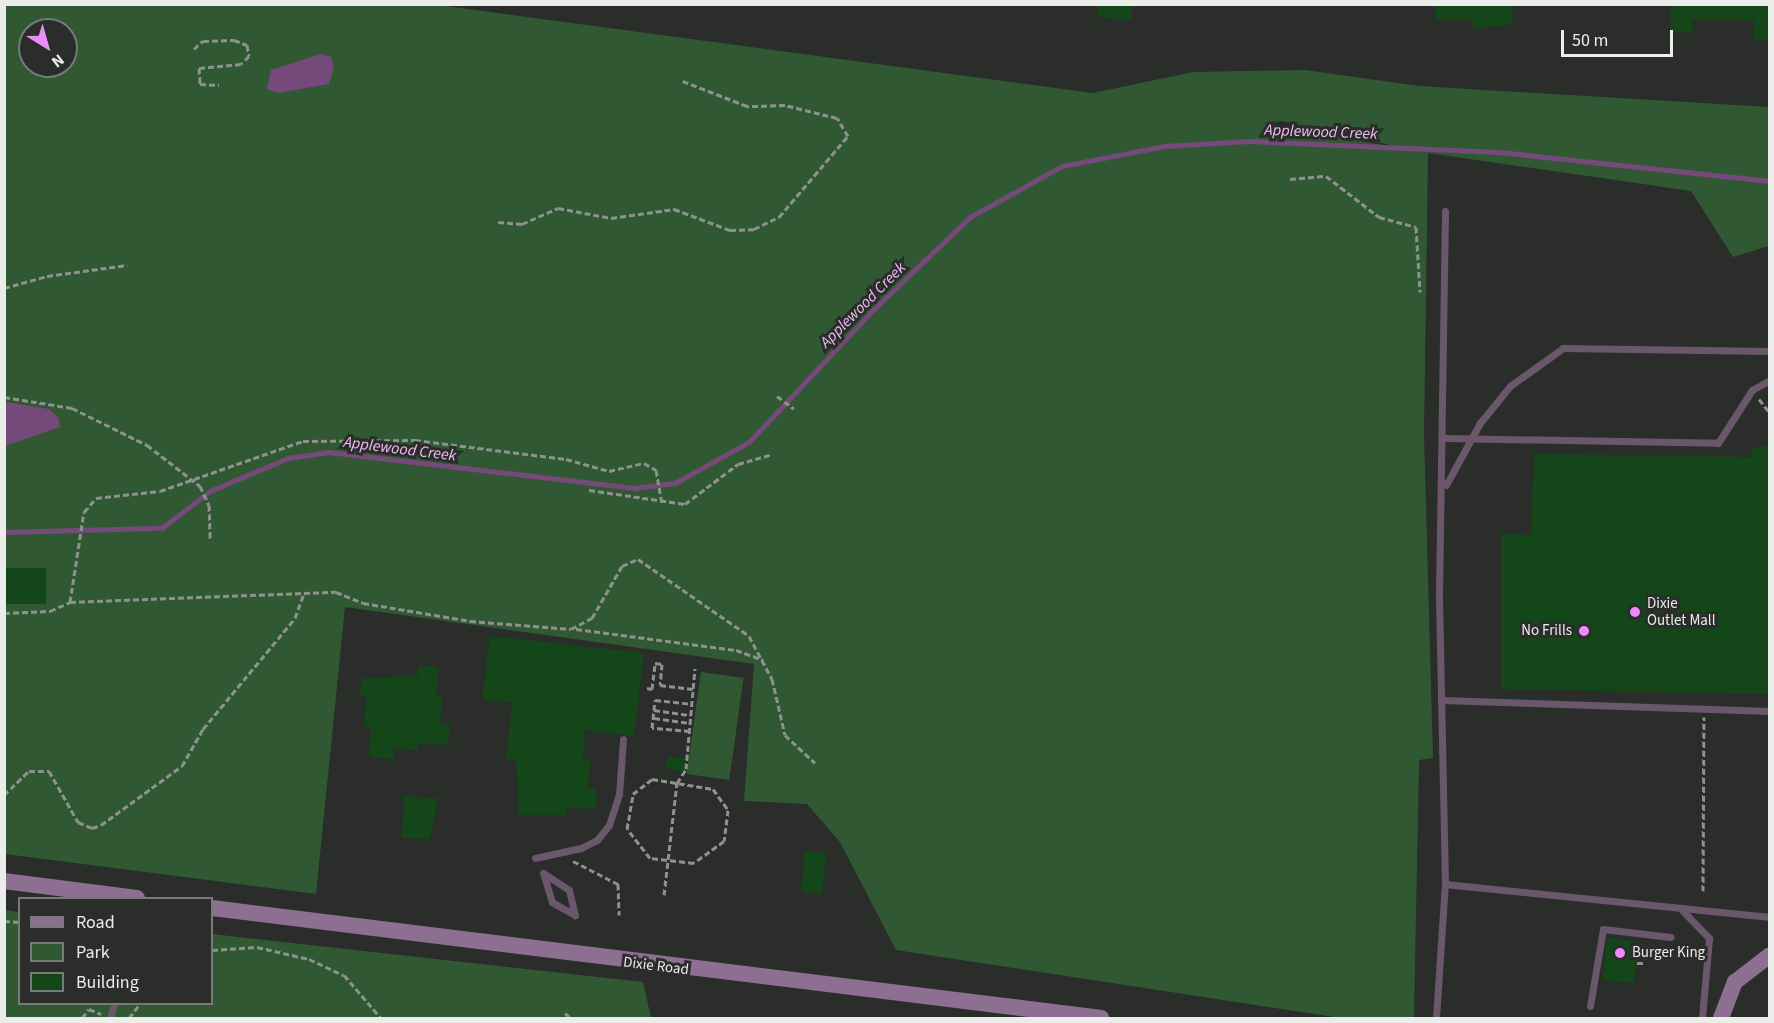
<!DOCTYPE html>
<html>
<head>
<meta charset="utf-8">
<style>
	body { margin:0 }
	#map { position:relative; width:1774px; height:1023px; overflow:hidden; background:#2a2d2a; font-family:"Source Sans 3",sans-serif }
	div>[style] { position:absolute }
	[style*='--x'] { left:calc(var(--x)*1px); top:calc(var(--y)*1px); width:calc(var(--w)*1px); rotate:calc(var(--a)*1deg) }
	.green>* { inset:0; background:#305933; transform-origin:0 0 }
	.water>* { inset:0; background:#754a7a }
	.stream>* { height:4.5px; margin:-2.25px; padding:0 2.25px; transform-origin:2.25px; border-radius:2.25px; background:#754a7a }
	.building>* { inset:0; background:#13471a; transform-origin:0 0 }
	.path>* { height:3px; margin-top:-1.5px; transform-origin:0; background:repeating-linear-gradient(90deg,#8f918f 0 6px,transparent 0 9px) }
	.service>* { height:7px; margin:-3.5px; padding:0 3.5px; transform-origin:3.5px; border-radius:3.5px; background:#6a576c }
	.secondary>* { height:16px; margin:-8px; padding:0 8px; transform-origin:8px; border-radius:8px; background:#8d6f91 }
	.dots>* { width:16px; height:16px; translate:-50% -50%; box-sizing:border-box; border:3px solid #2a2d2a; border-radius:50% }
	span { translate:-50% -50%; white-space:nowrap; text-align:center; line-height:1.15; -webkit-text-stroke:6px #2a2d2a; paint-order:stroke }
	.poi-label { font-size:15px; color:#ebedeb }
	.left { translate:0 -50%; text-align:left }
	.right { translate:-100% -50%; text-align:right }
	.street-label { font-size:15px; color:#ebedeb }
	.water-label { font-size:16px; color:#f1bdf7; font-style:italic }
	.frame { position:absolute; inset:0; border:6px solid #ebedeb; pointer-events:none }
	.legend { position:absolute; left:18px; top:897px; width:195px; height:108px; box-sizing:border-box; background:#2a2d2a; border:2px solid #777a77; margin:0; padding:8px 10px; list-style:none; font-size:18px; color:#ebedeb }
	.legend li { display:flex; align-items:center; gap:12px; height:30px }
	.legend b { width:30px; border:2px solid #777a77 }
	.north { position:absolute; left:18px; top:18px; width:60px; height:60px; box-sizing:border-box; background:#2a2d2a; border:2px solid #777a77; border-radius:50%; rotate:143deg; font-size:16px; font-weight:700; line-height:24px; text-align:center; color:#ebedeb }
	.north::after { content:''; display:block; margin:auto; width:21px; height:27px; background:#ed8cf9; clip-path:polygon(50% 0,100% 100%,50% 72%,0 100%) }
	.scale { position:absolute; left:1561px; top:30px; width:112px; height:27px; box-sizing:border-box; border:3px solid #ebedeb; border-top:0; padding-left:8px; font-size:18px; line-height:21px; white-space:nowrap; color:#ebedeb; -webkit-text-stroke:4px #2a2d2a; paint-order:stroke }
</style>
</head>
<body>
<div id="map">
	<div class="green">
		<i style="clip-path:polygon(evenodd,5px 5px,438px 5px,1093px 93px,1193px 72px,1305px 70px,1419px 86px,1769px 107px,1769px 246px,1733px 257px,1691px 191px,1428px 153px,1424px 435px,1433px 758px,1419px 760px,1414px 1018px,1341px 1018px,896px 950px,840px 842px,807px 804px,744px 801px,754px 664px,345px 607px,316px 894px,5px 854px,5px 5px,30px 30px,66px 30px,66px 66px,30px 66px,30px 30px,5px 5px,1282px 121px,1404px 148px,1404px 149px,1264px 123px,1282px 121px)"></i>
		<i style="left:701px;top:672px;width:43px;height:103px;rotate:8deg"></i>
		<i style="clip-path:polygon(5px 910px,19px 912px,20px 1004px,212px 1004px,212px 934px,643px 982px,651px 1018px,5px 1018px)"></i>
	</div>
	<div class="water">
		<i style="clip-path:polygon(321px 54px,331px 57px,334px 67px,329px 84px,278px 93px,267px 89px,271px 70px)"></i>
		<i style="clip-path:polygon(5px 402px,49px 409px,59px 418px,60px 427px,5px 446px)"></i>
	</div>
	<div class="stream">
		<i style="--x:4;--y:532;--w:158;--a:-1.5"></i>
		<i style="--x:162;--y:528;--w:61;--a:-37.6"></i>
		<i style="--x:210;--y:491;--w:85;--a:-22.9"></i>
		<i style="--x:288;--y:458;--w:41;--a:-8.3"></i>
		<i style="--x:329;--y:452;--w:308;--a:6.7"></i>
		<i style="--x:635;--y:488;--w:40;--a:-7.1"></i>
		<i style="--x:675;--y:483;--w:85;--a:-29"></i>
		<i style="--x:749;--y:442;--w:180;--a:-46.8"></i>
		<i style="--x:872;--y:311;--w:136;--a:-43.8"></i>
		<i style="--x:970;--y:217;--w:105;--a:-29"></i>
		<i style="--x:1062;--y:166;--w:105;--a:-11"></i>
		<i style="--x:1165;--y:146;--w:84;--a:-3.4"></i>
		<i style="--x:1249;--y:141;--w:250;--a:2.5"></i>
		<i style="--x:1499;--y:152;--w:273;--a:6.1"></i>
	</div>
	<div class="building">
		<i style="clip-path:polygon(1098px 4px,1131px 4px,1132px 21px,1098px 17px)"></i>
		<i style="clip-path:polygon(1436px 4px,1513px 4px,1512px 24px,1473px 29px,1473px 19px,1436px 19px)"></i>
		<i style="clip-path:polygon(1671px 4px,1770px 4px,1770px 40px,1754px 40px,1754px 20px,1692px 20px,1693px 32px,1671px 33px)"></i>
		<i style="clip-path:polygon(1770px 445px,1770px 694px,1501px 689px,1501px 534px,1531px 535px,1534px 454px,1752px 457px,1753px 448px)"></i>
		<i style="left:4px;top:568px;width:42px;height:36px"></i>
		<i style="clip-path:polygon(490px 636px,644px 653px,634px 736px,585px 730px,583px 759px,590px 760px,588px 788px,597px 789px,595px 809px,566px 807px,565px 815px,519px 815px,516px 760px,506px 759px,512px 702px,482px 700px)"></i>
		<i style="clip-path:polygon(419px 666px,439px 667px,436px 696px,442px 696px,440px 724px,450px 725px,448px 745px,418px 743px,417px 750px,394px 748px,393px 759px,369px 757px,371px 727px,364px 726px,366px 695px,360px 695px,361px 679px,418px 675px)"></i>
		<i style="left:668px;top:756px;width:18px;height:13px;rotate:9deg"></i>
		<i style="clip-path:polygon(404px 796px,438px 798px,430px 839px,402px 838px)"></i>
		<i style="left:805px;top:851px;width:21px;height:41px;rotate:5deg"></i>
		<i style="left:1607px;top:938px;width:32px;height:42px;rotate:7deg"></i>
	</div>
	<div class="path">
		<i style="--x:194;--y:49;--w:12;--a:-42"></i>
		<i style="--x:203;--y:41;--w:31;--a:-2"></i>
		<i style="--x:234;--y:40;--w:14;--a:21"></i>
		<i style="--x:247;--y:45;--w:11;--a:80"></i>
		<i style="--x:249;--y:56;--w:11;--a:135"></i>
		<i style="--x:241;--y:64;--w:42;--a:174.6"></i>
		<i style="--x:199;--y:68;--w:16;--a:86"></i>
		<i style="--x:200;--y:84;--w:19;--a:3"></i>
		<i style="--x:1290;--y:179;--w:36;--a:-5"></i>
		<i style="--x:1326;--y:176;--w:67;--a:37.7"></i>
		<i style="--x:1379;--y:217;--w:38;--a:15"></i>
		<i style="--x:1416;--y:227;--w:65;--a:86.5"></i>
		<i style="--x:498;--y:222;--w:24;--a:5"></i>
		<i style="--x:522;--y:224;--w:39;--a:-24"></i>
		<i style="--x:558;--y:208;--w:54;--a:10.7"></i>
		<i style="--x:611;--y:218;--w:64;--a:-8.1"></i>
		<i style="--x:674;--y:209;--w:60;--a:20.6"></i>
		<i style="--x:730;--y:230;--w:24;--a:-2"></i>
		<i style="--x:754;--y:229;--w:28;--a:-26"></i>
		<i style="--x:779;--y:217;--w:106;--a:-49.6"></i>
		<i style="--x:848;--y:136;--w:21;--a:-121"></i>
		<i style="--x:837;--y:118;--w:54;--a:-166"></i>
		<i style="--x:785;--y:105;--w:38;--a:178"></i>
		<i style="--x:747;--y:106;--w:72;--a:-158.8"></i>
		<i style="--x:4;--y:288;--w:45;--a:-15.6"></i>
		<i style="--x:47;--y:276;--w:81;--a:-7.8"></i>
		<i style="--x:777;--y:396;--w:21;--a:37"></i>
		<i style="--x:4;--y:397;--w:69;--a:9.2"></i>
		<i style="--x:72;--y:408;--w:84;--a:26.3"></i>
		<i style="--x:147;--y:445;--w:67;--a:37.7"></i>
		<i style="--x:200;--y:486;--w:21;--a:65"></i>
		<i style="--x:209;--y:505;--w:35;--a:88"></i>
		<i style="--x:1759;--y:399;--w:18;--a:52"></i>
		<i style="--x:589;--y:490;--w:97;--a:8.3"></i>
		<i style="--x:685;--y:504;--w:66;--a:-37"></i>
		<i style="--x:738;--y:464;--w:35;--a:-16"></i>
		<i style="--x:70;--y:602;--w:91;--a:-81.2"></i>
		<i style="--x:84;--y:512;--w:18;--a:-49"></i>
		<i style="--x:96;--y:498;--w:64;--a:-6.2"></i>
		<i style="--x:160;--y:491;--w:151;--a:-19.3"></i>
		<i style="--x:303;--y:441;--w:112;--a:-0.5"></i>
		<i style="--x:415;--y:440;--w:152;--a:7.2"></i>
		<i style="--x:566;--y:459;--w:45;--a:15.6"></i>
		<i style="--x:609;--y:471;--w:36;--a:-13"></i>
		<i style="--x:644;--y:463;--w:14;--a:30"></i>
		<i style="--x:656;--y:470;--w:34;--a:80"></i>
		<i style="--x:4;--y:613;--w:46;--a:-2.5"></i>
		<i style="--x:50;--y:611;--w:22;--a:-24"></i>
		<i style="--x:70;--y:602;--w:266;--a:-2.2"></i>
		<i style="--x:336;--y:592;--w:29;--a:22"></i>
		<i style="--x:363;--y:603;--w:109;--a:9.5"></i>
		<i style="--x:470;--y:621;--w:101;--a:4.5"></i>
		<i style="--x:571;--y:629;--w:24;--a:-28"></i>
		<i style="--x:592;--y:618;--w:60;--a:-60"></i>
		<i style="--x:622;--y:566;--w:17;--a:-24"></i>
		<i style="--x:638;--y:559;--w:135;--a:34.7"></i>
		<i style="--x:749;--y:636;--w:49;--a:61.9"></i>
		<i style="--x:772;--y:679;--w:57;--a:76.9"></i>
		<i style="--x:785;--y:735;--w:41;--a:43"></i>
		<i style="--x:576;--y:629;--w:161;--a:7.5"></i>
		<i style="--x:736;--y:650;--w:29;--a:20"></i>
		<i style="--x:647;--y:688;--w:5;--a:11"></i>
		<i style="--x:652;--y:689;--w:26;--a:-83"></i>
		<i style="--x:655;--y:663;--w:7;--a:8"></i>
		<i style="--x:662;--y:664;--w:21;--a:95"></i>
		<i style="--x:660;--y:685;--w:33;--a:7"></i>
		<i style="--x:654;--y:710;--w:37;--a:8"></i>
		<i style="--x:654;--y:718;--w:36;--a:8"></i>
		<i style="--x:690;--y:731;--w:38;--a:-175"></i>
		<i style="--x:652;--y:728;--w:28;--a:-84"></i>
		<i style="--x:655;--y:700;--w:37;--a:6"></i>
		<i style="--x:652;--y:779;--w:62;--a:9.3"></i>
		<i style="--x:713;--y:789;--w:26;--a:54"></i>
		<i style="--x:728;--y:810;--w:31;--a:97"></i>
		<i style="--x:724;--y:841;--w:37;--a:144"></i>
		<i style="--x:694;--y:863;--w:44;--a:-173.5"></i>
		<i style="--x:650;--y:858;--w:37;--a:-128"></i>
		<i style="--x:627;--y:829;--w:36;--a:-80"></i>
		<i style="--x:633;--y:794;--w:24;--a:-38"></i>
		<i style="--x:4;--y:795;--w:35;--a:-44"></i>
		<i style="--x:29;--y:771;--w:20;--a:0"></i>
		<i style="--x:49;--y:771;--w:59;--a:60.4"></i>
		<i style="--x:78;--y:822;--w:15;--a:23"></i>
		<i style="--x:92;--y:828;--w:9;--a:-18"></i>
		<i style="--x:101;--y:825;--w:100;--a:-36.1"></i>
		<i style="--x:182;--y:766;--w:43;--a:-60.4"></i>
		<i style="--x:203;--y:729;--w:144;--a:-50.3"></i>
		<i style="--x:295;--y:618;--w:27;--a:-70"></i>
		<i style="--x:573;--y:861;--w:51;--a:27.1"></i>
		<i style="--x:618;--y:884;--w:31;--a:88"></i>
		<i style="--x:1703;--y:891;--w:174;--a:-89.7"></i>
		<i style="--x:664;--y:895;--w:113;--a:-83.4"></i>
		<i style="--x:677;--y:783;--w:17;--a:-57"></i>
		<i style="--x:686;--y:769;--w:101;--a:-84.9"></i>
		<i style="--x:4;--y:921;--w:16;--a:4"></i>
		<i style="--x:212;--y:950;--w:45;--a:-3.8"></i>
		<i style="--x:257;--y:947;--w:53;--a:13"></i>
		<i style="--x:309;--y:959;--w:38;--a:25"></i>
		<i style="--x:344;--y:975;--w:57;--a:49.3"></i>
		<i style="--x:1637;--y:963;--w:6;--a:0"></i>
		<i style="--x:565;--y:1013;--w:8;--a:40"></i>
		<i style="--x:82;--y:1018;--w:11;--a:-52"></i>
		<i style="--x:89;--y:1009;--w:13;--a:23"></i>
		<i style="--x:119;--y:1018;--w:10;--a:0"></i>
		<i style="--x:129;--y:1018;--w:18;--a:-52"></i>
	</div>
	<div class="service">
		<i style="--x:1445;--y:438;--w:273;--a:1"></i>
		<i style="--x:1718;--y:443;--w:63;--a:-57.3"></i>
		<i style="--x:1752;--y:390;--w:21;--a:-29"></i>
		<i style="--x:1446;--y:485;--w:71;--a:-61.3"></i>
		<i style="--x:1480;--y:423;--w:48;--a:-51"></i>
		<i style="--x:1510;--y:386;--w:65;--a:-35.6"></i>
		<i style="--x:1563;--y:348;--w:207;--a:0.8"></i>
		<i style="--x:1441;--y:700;--w:329;--a:1.9"></i>
		<i style="--x:535;--y:858;--w:47;--a:-12.3"></i>
		<i style="--x:581;--y:848;--w:18;--a:-27"></i>
		<i style="--x:597;--y:840;--w:19;--a:-51"></i>
		<i style="--x:609;--y:825;--w:32;--a:-72"></i>
		<i style="--x:619;--y:795;--w:56;--a:-85.9"></i>
		<i style="--x:543;--y:873;--w:31;--a:33"></i>
		<i style="--x:569;--y:890;--w:26;--a:77"></i>
		<i style="--x:575;--y:915;--w:26;--a:-151"></i>
		<i style="--x:552;--y:902;--w:30;--a:-107"></i>
		<i style="--x:1445;--y:884;--w:327;--a:5.8"></i>
		<i style="--x:1680;--y:908;--w:42;--a:46"></i>
		<i style="--x:1709;--y:938;--w:80;--a:95"></i>
		<i style="--x:1590;--y:1006;--w:78;--a:-80.4"></i>
		<i style="--x:1603;--y:929;--w:68;--a:6.7"></i>
		<i style="--x:110;--y:1018;--w:15;--a:-74"></i>
		<i style="--x:1436;--y:1018;--w:134;--a:-86.2"></i>
		<i style="--x:1445;--y:884;--w:290;--a:-91.2"></i>
		<i style="--x:1439;--y:594;--w:383;--a:-89.1"></i>
	</div>
	<div class="secondary">
		<i style="--x:4;--y:881;--w:134;--a:7.3"></i>
		<i style="--x:212;--y:908;--w:896;--a:7.05"></i>
		<i style="--x:1721;--y:1018;--w:39;--a:-69"></i>
		<i style="--x:1735;--y:982;--w:44;--a:-37.6"></i>
	</div>
	<div class="dots">
		<i style="left:1635px;top:612px;background:#ed8cf9"></i>
		<i style="left:1584px;top:631px;background:#ed8cf9"></i>
		<i style="left:1620px;top:953px;background:#ed8cf9"></i>
	</div>
	<div class="poi-label">
		<span class="left" style="left:1647px;top:612px">Dixie<br>Outlet Mall</span>
		<span class="right" style="left:1572px;top:631px">No Frills</span>
		<span class="left" style="left:1632px;top:953px">Burger King</span>
	</div>
	<div class="street-label">
		<span style="left:656px;top:966px;rotate:7deg">Dixie Road</span>
	</div>
	<div class="water-label">
		<span style="left:1321px;top:132px;rotate:2deg">Applewood Creek</span>
		<span style="left:863px;top:305px;rotate:-45deg">Applewood Creek</span>
		<span style="left:400px;top:449px;rotate:7deg">Applewood Creek</span>
	</div>
	<div class="frame"></div>
	<ul class="legend">
	<li><b style="height:8px;background:#8d6f91"></b>Road</li>
	<li><b style="height:16px;background:#305933"></b>Park</li>
	<li><b style="height:16px;background:#13471a"></b>Building</li>
	</ul>
	<div class="north">N</div>
	<div class="scale">50 m</div>
</div>
</body>
</html>
